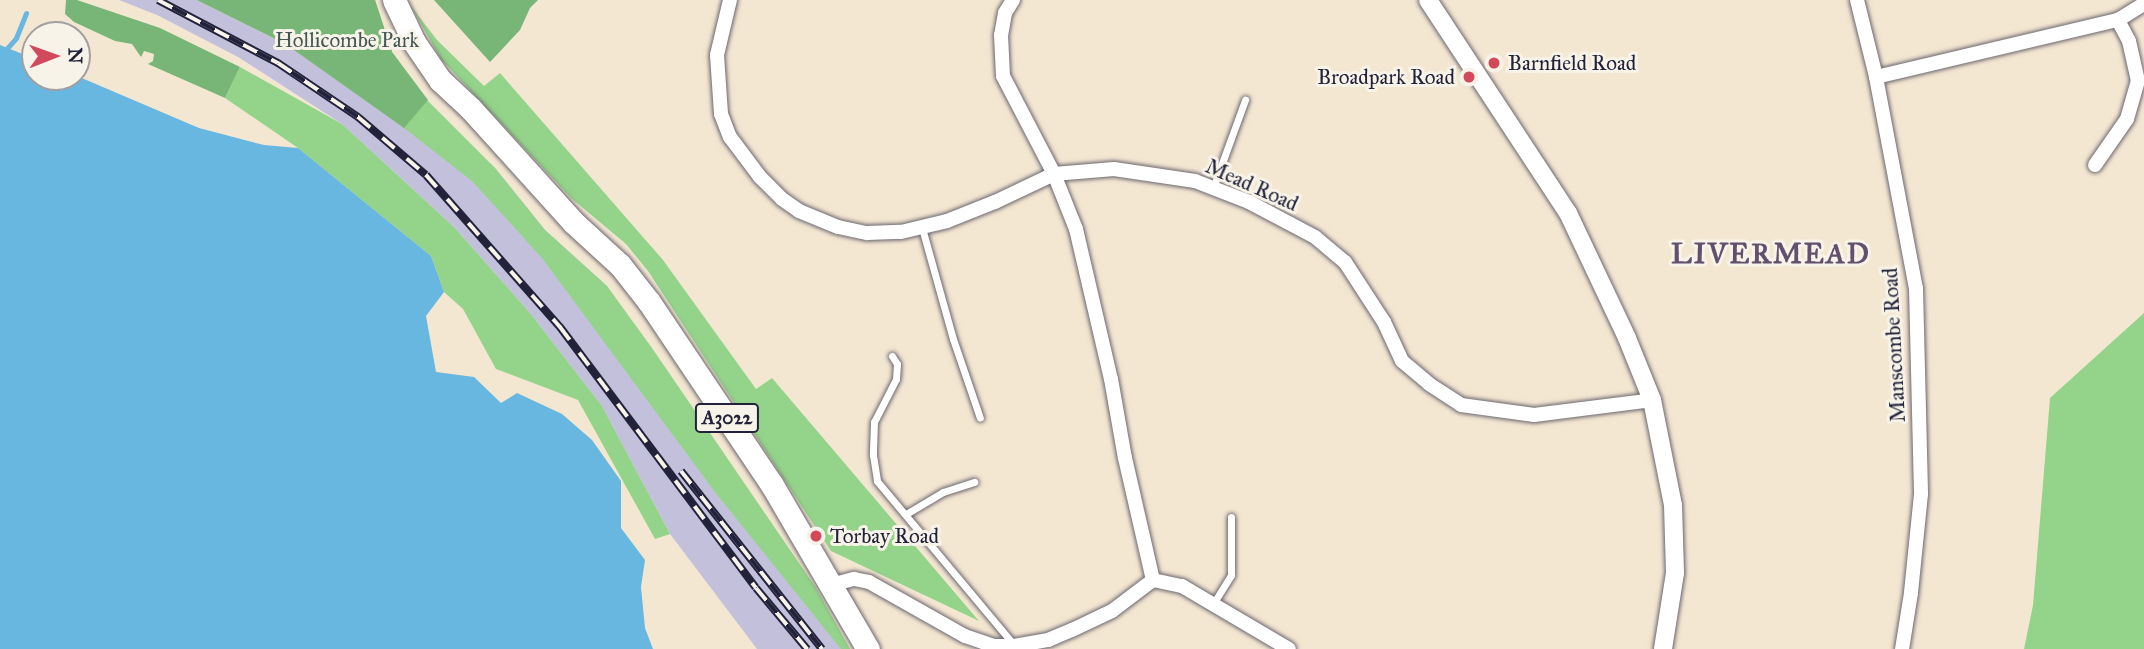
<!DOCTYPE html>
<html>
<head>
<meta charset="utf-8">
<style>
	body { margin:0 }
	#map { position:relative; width:2144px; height:649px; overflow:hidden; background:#f4e7d2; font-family:"IM FELL Great Primer",serif }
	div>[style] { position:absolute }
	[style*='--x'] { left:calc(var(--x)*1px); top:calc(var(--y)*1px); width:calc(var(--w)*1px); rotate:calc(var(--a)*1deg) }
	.industrial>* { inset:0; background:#c3c0db }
	.green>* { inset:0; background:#94d48a }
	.forest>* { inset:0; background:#77b676 }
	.water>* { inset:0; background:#67b7e1 }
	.stream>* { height:5px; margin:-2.5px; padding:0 2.5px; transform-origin:2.5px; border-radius:2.5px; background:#67b7e1 }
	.roads { filter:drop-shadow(0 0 2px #6c6770) drop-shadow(0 0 2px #6c6770) }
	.service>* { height:7px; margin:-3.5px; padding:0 3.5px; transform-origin:3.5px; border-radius:3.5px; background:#fff }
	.minor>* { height:14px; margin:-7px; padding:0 7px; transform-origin:7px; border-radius:7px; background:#fff }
	.tertiary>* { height:18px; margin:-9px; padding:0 9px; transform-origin:9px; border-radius:9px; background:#fff }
	.primary>* { height:23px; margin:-11.5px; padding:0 11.5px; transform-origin:11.5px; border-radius:11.5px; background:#fff }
	.rail>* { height:8px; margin-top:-4px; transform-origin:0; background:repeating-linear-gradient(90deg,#f7f3e8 0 16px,#22223b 0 32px); box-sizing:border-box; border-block:2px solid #22223b }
	.dots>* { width:19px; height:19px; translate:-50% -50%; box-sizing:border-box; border:4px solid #f7f3e8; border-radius:50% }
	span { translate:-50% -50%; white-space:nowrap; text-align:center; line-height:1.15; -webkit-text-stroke:6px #f7f3e8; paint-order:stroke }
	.shield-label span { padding:2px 5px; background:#f7f3e8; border:2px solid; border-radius:5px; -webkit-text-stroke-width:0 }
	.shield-label { font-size:19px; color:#22223b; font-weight:700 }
	.park-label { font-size:21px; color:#445753 }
	.poi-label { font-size:21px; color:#22223b }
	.left { translate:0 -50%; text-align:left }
	.right { translate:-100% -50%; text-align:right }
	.street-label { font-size:21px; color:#22223b }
	.district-label { font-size:28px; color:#62506e; font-weight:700; letter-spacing:2px }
	.north { position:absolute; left:21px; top:21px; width:70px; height:70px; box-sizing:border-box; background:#f7f3e8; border:2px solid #a29fa3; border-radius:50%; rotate:89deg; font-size:19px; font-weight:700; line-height:28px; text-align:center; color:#22223b }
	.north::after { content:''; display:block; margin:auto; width:24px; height:32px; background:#d1495b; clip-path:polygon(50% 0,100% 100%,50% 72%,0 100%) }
</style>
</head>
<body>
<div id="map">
	<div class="industrial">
		<i style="clip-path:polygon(119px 0,197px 0,284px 43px,404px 127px,464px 140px,495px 168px,545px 230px,607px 286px,816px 588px,850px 649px,757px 649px,670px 534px,602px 406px,530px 313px,455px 228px,342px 124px,238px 57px,157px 15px)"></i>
	</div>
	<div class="green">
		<i style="clip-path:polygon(197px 0,375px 0,392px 52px,427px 100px,495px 168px,545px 230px,607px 286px,652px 348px,816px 588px,850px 649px,841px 649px,715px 492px,542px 258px,472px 181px,358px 92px,284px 43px)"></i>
		<i style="clip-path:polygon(411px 6px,437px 40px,484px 86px,500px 73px,663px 260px,756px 389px,772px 378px,979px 621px,831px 551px,648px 271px,626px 244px,571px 198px,441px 59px)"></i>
		<i style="clip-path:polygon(240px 67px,342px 124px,455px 228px,530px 313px,602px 406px,670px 534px,655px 539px,578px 400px,496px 369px,463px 309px,444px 292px,431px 256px,298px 148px,225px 98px)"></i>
		<i style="clip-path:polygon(2144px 313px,2144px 649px,2024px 649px,2033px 605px,2050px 398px)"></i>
	</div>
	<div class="forest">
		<i style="clip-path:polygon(66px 0,77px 0,160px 28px,240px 67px,225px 98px,148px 64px,153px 61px,154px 54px,144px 51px,141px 57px,132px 44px,115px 41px,74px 22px,65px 14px)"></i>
		<i style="clip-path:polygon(197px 0,375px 0,392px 52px,428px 100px,404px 128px,284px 43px)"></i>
		<i style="clip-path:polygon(434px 0,538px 0,530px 8px,520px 30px,490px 62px)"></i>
	</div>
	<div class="water">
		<i style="clip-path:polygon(0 45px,35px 59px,35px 77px,77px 76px,199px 128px,264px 145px,298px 148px,431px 256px,444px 292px,426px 316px,436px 372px,474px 377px,501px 403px,517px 393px,562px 414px,592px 440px,621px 481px,621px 528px,645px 560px,641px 587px,645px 628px,653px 649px,0 649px)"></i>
	</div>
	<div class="stream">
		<i style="--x:0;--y:56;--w:24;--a:-48"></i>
		<i style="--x:16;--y:38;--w:27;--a:-68"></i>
	</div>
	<div class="roads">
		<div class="service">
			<i style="--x:1213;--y:188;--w:94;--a:-70"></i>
			<i style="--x:922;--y:228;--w:115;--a:74.4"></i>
			<i style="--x:953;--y:339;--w:83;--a:71.1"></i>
			<i style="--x:892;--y:356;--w:9;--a:58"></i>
			<i style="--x:897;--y:364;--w:15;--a:94"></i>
			<i style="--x:896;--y:379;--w:48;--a:117.1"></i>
			<i style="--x:874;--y:422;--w:33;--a:92"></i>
			<i style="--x:873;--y:455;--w:26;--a:81"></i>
			<i style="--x:877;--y:481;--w:214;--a:50.1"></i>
			<i style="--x:906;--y:514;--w:43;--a:-30.7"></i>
			<i style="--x:943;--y:492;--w:33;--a:-18"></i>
			<i style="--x:1213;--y:604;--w:34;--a:-58"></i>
			<i style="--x:1231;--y:575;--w:58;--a:-90"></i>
		</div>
		<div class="minor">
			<i style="--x:730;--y:0;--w:57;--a:103.3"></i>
			<i style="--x:717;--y:55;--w:59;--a:86.1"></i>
			<i style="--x:721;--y:114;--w:25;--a:69"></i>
			<i style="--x:730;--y:137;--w:50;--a:53.1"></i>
			<i style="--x:760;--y:177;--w:31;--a:45"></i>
			<i style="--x:782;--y:199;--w:21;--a:35"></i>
			<i style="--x:799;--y:211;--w:42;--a:22.3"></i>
			<i style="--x:838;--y:227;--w:30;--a:12"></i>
			<i style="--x:867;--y:233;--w:34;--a:-2"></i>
			<i style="--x:901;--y:232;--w:47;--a:-13.4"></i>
			<i style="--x:947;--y:221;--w:52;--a:-21.6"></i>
			<i style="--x:995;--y:202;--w:65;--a:-25.4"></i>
			<i style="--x:1054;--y:174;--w:60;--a:-4.8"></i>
			<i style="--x:1114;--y:169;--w:82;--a:8.4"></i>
			<i style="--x:1195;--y:181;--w:58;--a:21.3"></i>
			<i style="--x:1249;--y:202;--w:75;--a:27.9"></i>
			<i style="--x:1315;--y:237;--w:39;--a:40"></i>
			<i style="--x:1345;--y:262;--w:72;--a:57"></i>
			<i style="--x:1384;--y:322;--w:43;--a:65.2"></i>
			<i style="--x:1402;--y:361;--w:35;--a:40"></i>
			<i style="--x:1429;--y:384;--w:38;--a:33"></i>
			<i style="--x:1461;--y:405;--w:74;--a:7.8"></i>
			<i style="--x:1534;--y:415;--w:119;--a:-7.2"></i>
			<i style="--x:1013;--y:0;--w:15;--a:122"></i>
			<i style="--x:1005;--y:13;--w:22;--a:100"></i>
			<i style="--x:1001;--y:35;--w:41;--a:87.2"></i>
			<i style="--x:1003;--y:76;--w:110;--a:62.5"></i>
			<i style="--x:1054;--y:174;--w:59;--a:68.2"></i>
			<i style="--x:1076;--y:229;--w:154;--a:76.9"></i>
			<i style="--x:1111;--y:379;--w:80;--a:80"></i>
			<i style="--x:1125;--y:458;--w:125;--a:77.1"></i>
			<i style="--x:1857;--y:0;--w:79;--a:76.1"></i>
			<i style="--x:1876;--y:77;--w:215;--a:79.3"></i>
			<i style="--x:1916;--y:288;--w:206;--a:88.6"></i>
			<i style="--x:1921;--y:494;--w:100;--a:95.8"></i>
			<i style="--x:1911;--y:593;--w:57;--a:99.1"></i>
			<i style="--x:1876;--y:77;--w:249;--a:-13.3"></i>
			<i style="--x:2118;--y:20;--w:31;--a:-32"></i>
			<i style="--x:2095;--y:165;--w:56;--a:-55.2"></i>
			<i style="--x:2127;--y:119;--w:40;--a:-74"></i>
			<i style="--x:2138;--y:81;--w:41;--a:-102.7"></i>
			<i style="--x:2129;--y:41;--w:24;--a:-118"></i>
			<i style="--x:831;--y:585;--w:24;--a:-15"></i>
			<i style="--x:854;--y:579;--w:15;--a:11"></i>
			<i style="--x:869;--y:582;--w:110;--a:29.4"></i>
			<i style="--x:965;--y:636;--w:31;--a:19"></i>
			<i style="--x:994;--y:646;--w:20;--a:0"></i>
			<i style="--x:1014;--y:646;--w:35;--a:-10"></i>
			<i style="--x:1048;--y:640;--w:26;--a:-23"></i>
			<i style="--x:1072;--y:630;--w:44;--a:-25.4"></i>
			<i style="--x:1112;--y:611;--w:51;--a:-37.1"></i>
			<i style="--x:1153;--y:580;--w:30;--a:12"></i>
			<i style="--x:1182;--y:586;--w:124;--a:30.5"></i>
		</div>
		<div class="tertiary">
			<i style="--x:1428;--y:0;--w:255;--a:56.7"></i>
			<i style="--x:1568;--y:213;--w:138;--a:64.7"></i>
			<i style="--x:1627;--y:338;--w:67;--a:68"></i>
			<i style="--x:1652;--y:400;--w:107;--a:78.7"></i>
			<i style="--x:1673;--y:505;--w:68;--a:88.3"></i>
			<i style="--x:1675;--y:573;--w:77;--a:99"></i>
		</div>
		<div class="primary">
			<i style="--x:394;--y:0;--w:47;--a:64.5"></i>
			<i style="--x:414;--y:42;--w:46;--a:55.6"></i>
			<i style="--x:440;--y:80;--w:42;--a:43.1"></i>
			<i style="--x:471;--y:109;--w:152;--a:47.9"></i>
			<i style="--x:573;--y:222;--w:64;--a:42.5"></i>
			<i style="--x:620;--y:265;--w:47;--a:51.9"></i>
			<i style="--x:649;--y:302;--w:220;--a:56.1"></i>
			<i style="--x:772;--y:485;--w:190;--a:59.7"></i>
		</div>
	</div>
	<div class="rail">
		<i style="--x:158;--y:0;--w:136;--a:27.7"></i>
		<i style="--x:278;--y:63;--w:97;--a:34"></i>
		<i style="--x:358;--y:117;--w:89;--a:40.5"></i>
		<i style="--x:426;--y:175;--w:203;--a:48.6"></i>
		<i style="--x:560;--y:327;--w:326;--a:53.1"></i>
		<i style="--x:756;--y:588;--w:80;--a:50.1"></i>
		<i style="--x:681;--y:471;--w:227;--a:51.6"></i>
	</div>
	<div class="dots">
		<i style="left:1494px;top:63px;background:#d1495b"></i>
		<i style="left:1469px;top:77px;background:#d1495b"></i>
		<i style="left:816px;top:536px;background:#d1495b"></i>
	</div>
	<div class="shield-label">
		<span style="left:727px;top:418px">A3022</span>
	</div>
	<div class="park-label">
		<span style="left:347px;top:40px">Hollicombe Park</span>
	</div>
	<div class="poi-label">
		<span class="left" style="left:1508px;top:63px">Barnfield Road</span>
		<span class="right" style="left:1455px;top:77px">Broadpark Road</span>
		<span class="left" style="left:830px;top:536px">Torbay Road</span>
	</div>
	<div class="street-label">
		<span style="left:1252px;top:185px;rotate:24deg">Mead Road</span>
		<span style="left:1894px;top:345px;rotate:-93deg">Manscombe Road</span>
	</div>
	<div class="district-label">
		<span style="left:1771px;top:254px">LIVERMEAD</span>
	</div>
	<div class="north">N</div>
</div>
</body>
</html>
